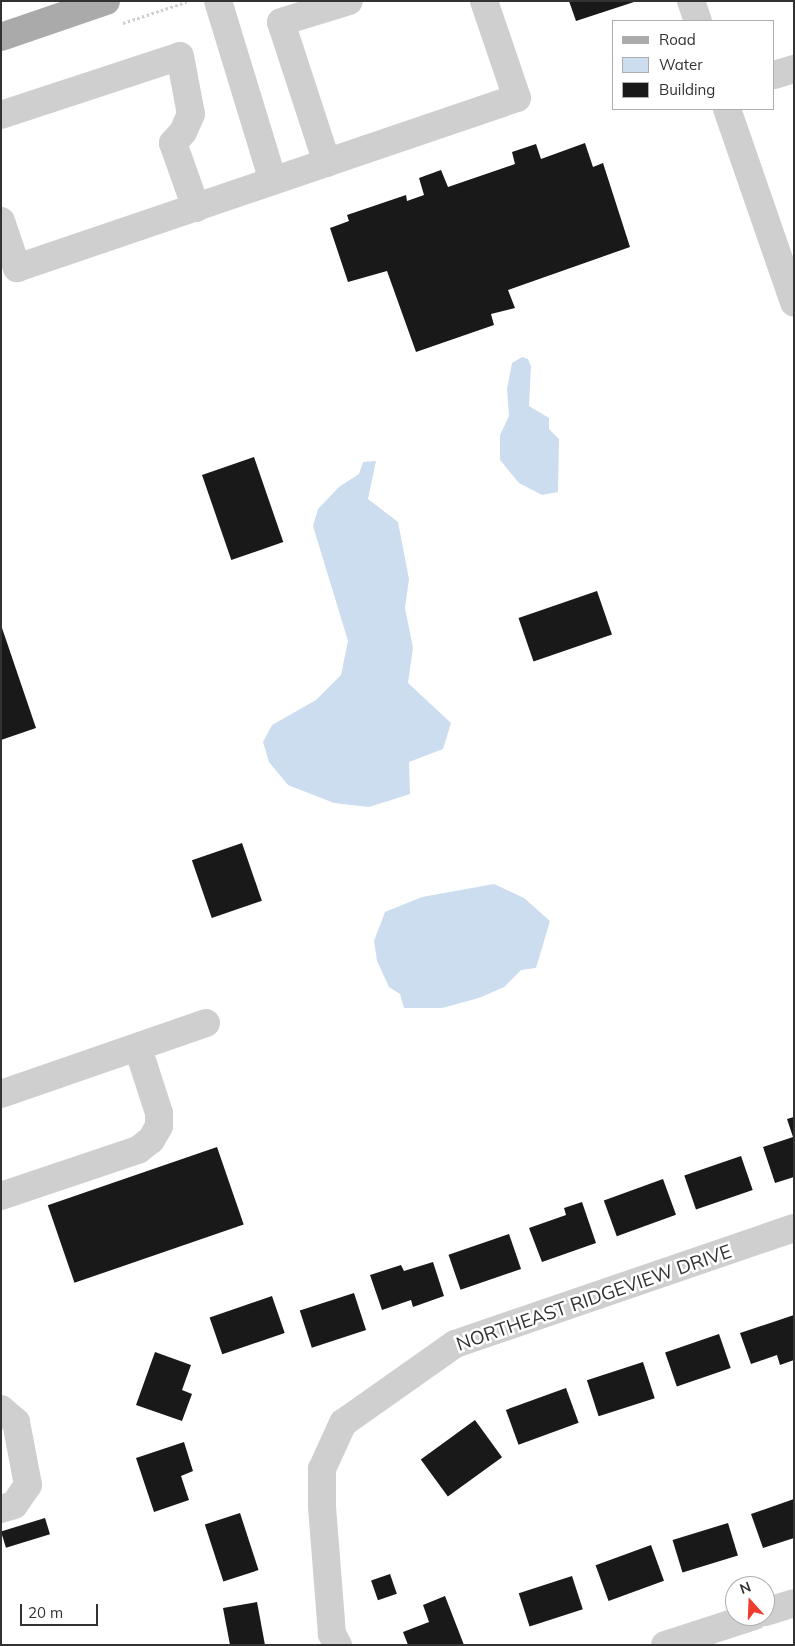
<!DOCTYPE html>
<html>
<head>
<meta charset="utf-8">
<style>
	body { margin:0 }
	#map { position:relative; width:795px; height:1646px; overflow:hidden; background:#fff; font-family:Mulish,sans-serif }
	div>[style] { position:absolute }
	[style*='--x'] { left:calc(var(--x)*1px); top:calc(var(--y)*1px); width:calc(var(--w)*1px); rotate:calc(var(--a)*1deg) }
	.water>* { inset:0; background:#ccddef }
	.building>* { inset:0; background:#191919; transform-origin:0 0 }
	.path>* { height:3px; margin-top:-1.5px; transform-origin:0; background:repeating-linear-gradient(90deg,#cfcfcf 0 2.5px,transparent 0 5px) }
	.minor>* { height:28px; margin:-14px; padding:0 14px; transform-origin:14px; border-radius:14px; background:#cfcfcf }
	.major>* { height:28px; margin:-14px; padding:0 14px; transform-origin:14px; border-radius:14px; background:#aaa }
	span { translate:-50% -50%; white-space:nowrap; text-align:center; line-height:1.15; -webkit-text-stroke:5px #fff; paint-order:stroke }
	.street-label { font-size:19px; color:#323232 }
	.frame { position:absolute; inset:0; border:2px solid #323232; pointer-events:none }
	.legend { position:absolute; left:612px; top:20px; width:162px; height:90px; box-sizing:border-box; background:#fff; border:1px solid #adadad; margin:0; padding:6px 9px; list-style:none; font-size:15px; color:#323232 }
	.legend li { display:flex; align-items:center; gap:10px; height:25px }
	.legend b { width:25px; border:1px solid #adadad }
	.north { position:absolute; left:725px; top:1576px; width:50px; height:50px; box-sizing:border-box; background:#fff; border:1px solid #adadad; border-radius:50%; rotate:340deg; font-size:14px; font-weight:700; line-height:20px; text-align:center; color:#323232 }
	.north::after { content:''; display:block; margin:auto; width:18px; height:22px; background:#ef3c2f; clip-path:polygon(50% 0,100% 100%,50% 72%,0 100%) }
	.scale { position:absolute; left:20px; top:1604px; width:78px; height:22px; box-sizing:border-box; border:2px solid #323232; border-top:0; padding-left:6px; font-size:15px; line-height:18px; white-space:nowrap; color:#323232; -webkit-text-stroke:4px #fff; paint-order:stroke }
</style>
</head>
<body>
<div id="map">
	<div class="water">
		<i style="clip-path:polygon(522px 357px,528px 359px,531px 366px,529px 406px,549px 418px,549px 429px,559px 439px,558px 492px,542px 495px,519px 483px,500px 460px,500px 435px,509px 416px,507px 389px,512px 363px)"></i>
		<i style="clip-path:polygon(376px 461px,368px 499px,398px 522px,409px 579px,405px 608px,413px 648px,408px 683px,451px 723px,443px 749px,409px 762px,410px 794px,369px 807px,334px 803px,288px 785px,269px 762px,263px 742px,272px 725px,316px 700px,341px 675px,348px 641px,313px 526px,318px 509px,339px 487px,359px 474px,363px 462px)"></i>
		<i style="clip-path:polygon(494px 884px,524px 898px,550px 921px,536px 968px,521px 970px,504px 987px,479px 998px,442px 1008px,404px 1008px,400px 994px,389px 987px,377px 961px,374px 941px,385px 912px,422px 897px)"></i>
	</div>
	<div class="building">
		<i style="clip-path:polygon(569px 1px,634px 1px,634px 2px,576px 21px)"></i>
		<i style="clip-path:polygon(585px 143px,593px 167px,603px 163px,630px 247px,508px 290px,515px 308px,491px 314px,494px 325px,416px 352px,387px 271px,348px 282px,330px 228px,349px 221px,347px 215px,406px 195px,407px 201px,424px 195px,419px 178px,441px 170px,448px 187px,515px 164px,512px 152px,536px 144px,541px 159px)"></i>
		<i style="left:254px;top:457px;width:90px;height:55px;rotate:71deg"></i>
		<i style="left:597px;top:591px;width:46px;height:83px;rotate:71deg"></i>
		<i style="clip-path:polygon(1px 625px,36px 728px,1px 740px)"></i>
		<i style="left:242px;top:843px;width:61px;height:53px;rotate:71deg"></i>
		<i style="clip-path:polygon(794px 1117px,794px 1177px,775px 1183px,763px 1147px,793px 1137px,787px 1119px)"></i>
		<i style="left:217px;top:1147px;width:82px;height:179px;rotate:71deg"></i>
		<i style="left:741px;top:1156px;width:36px;height:60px;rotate:71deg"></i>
		<i style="left:663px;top:1179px;width:38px;height:63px;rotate:70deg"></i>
		<i style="clip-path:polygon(582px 1202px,596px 1243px,542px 1262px,529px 1228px,566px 1215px,564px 1208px)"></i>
		<i style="left:509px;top:1234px;width:37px;height:64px;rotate:71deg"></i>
		<i style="clip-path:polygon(433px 1262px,444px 1296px,413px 1307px,411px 1300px,382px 1310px,370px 1275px,401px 1265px,404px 1271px)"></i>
		<i style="left:354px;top:1293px;width:39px;height:57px;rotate:72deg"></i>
		<i style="left:272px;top:1296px;width:39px;height:66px;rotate:71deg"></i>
		<i style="clip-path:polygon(794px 1315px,794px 1360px,780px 1365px,777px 1355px,751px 1364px,740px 1333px)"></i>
		<i style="left:719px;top:1334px;width:36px;height:57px;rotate:71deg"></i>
		<i style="clip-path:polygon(155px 1352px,191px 1365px,182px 1390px,192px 1394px,182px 1421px,136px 1405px)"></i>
		<i style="left:643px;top:1362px;width:38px;height:59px;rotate:72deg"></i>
		<i style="left:566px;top:1388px;width:37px;height:64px;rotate:70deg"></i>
		<i style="left:475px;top:1420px;width:46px;height:67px;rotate:54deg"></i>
		<i style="clip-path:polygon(184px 1442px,193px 1471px,181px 1476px,189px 1500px,154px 1512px,136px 1458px)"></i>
		<i style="clip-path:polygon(794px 1499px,794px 1538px,763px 1548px,751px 1514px)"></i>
		<i style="left:240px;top:1513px;width:60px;height:37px;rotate:72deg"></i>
		<i style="left:45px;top:1518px;width:17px;height:46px;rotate:73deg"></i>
		<i style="left:728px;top:1523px;width:34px;height:58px;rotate:73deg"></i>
		<i style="left:651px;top:1545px;width:38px;height:59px;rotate:70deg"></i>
		<i style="left:390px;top:1574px;width:21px;height:20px;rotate:71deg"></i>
		<i style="left:572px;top:1576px;width:35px;height:56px;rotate:72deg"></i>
		<i style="clip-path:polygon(445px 1596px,464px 1645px,408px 1645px,403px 1632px,429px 1622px,423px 1605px)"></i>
		<i style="clip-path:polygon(257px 1602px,265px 1645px,230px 1645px,223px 1608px)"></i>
	</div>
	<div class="path">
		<i style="--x:123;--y:23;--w:70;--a:-18.4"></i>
	</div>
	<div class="minor">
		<i style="--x:218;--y:1;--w:188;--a:73"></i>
		<i style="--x:691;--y:1;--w:21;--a:71"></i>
		<i style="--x:774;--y:75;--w:21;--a:-17"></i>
		<i style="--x:727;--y:109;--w:205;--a:70.9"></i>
		<i style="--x:1;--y:115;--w:188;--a:-18.2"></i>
		<i style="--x:180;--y:56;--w:59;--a:79.3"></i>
		<i style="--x:191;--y:114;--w:20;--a:114"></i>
		<i style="--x:183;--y:132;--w:15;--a:132"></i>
		<i style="--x:173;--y:143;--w:69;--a:70.5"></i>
		<i style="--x:327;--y:163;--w:148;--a:-108.1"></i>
		<i style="--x:281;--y:22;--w:71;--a:-17.2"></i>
		<i style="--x:1;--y:221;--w:50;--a:71.2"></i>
		<i style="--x:17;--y:268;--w:528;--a:-18.78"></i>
		<i style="--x:517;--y:98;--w:102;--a:-108.8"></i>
		<i style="--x:1;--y:1094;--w:217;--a:-19.1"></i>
		<i style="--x:1;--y:1196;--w:145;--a:-18.6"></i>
		<i style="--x:138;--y:1150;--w:16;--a:-38"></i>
		<i style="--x:151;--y:1140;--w:16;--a:-60"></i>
		<i style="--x:159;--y:1126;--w:13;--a:-90"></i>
		<i style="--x:159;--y:1113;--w:68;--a:-107.9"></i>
		<i style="--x:1;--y:1409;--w:20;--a:41"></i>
		<i style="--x:16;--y:1422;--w:64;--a:79.2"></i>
		<i style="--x:28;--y:1485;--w:24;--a:125"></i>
		<i style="--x:14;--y:1505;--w:14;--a:163"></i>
		<i style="--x:765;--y:1612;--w:30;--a:-17"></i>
		<i style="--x:338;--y:1645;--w:13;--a:-119"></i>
		<i style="--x:332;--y:1634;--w:128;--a:-94.5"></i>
		<i style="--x:322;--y:1506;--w:37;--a:-90"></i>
		<i style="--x:322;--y:1469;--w:51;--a:-65.5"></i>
		<i style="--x:343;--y:1423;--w:137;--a:-35.2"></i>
		<i style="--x:455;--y:1344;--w:358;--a:-18.9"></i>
		<i style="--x:665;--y:1645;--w:94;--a:-18"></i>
	</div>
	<div class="major">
		<i style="--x:1;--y:37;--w:111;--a:-18.9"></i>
	</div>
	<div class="street-label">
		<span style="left:594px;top:1298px;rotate:-19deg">NORTHEAST RIDGEVIEW DRIVE</span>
	</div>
	<div class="frame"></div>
	<ul class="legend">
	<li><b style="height:6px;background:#aaa"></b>Road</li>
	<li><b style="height:14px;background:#ccddef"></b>Water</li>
	<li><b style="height:14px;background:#191919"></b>Building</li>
	</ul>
	<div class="north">N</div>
	<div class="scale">20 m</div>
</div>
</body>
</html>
